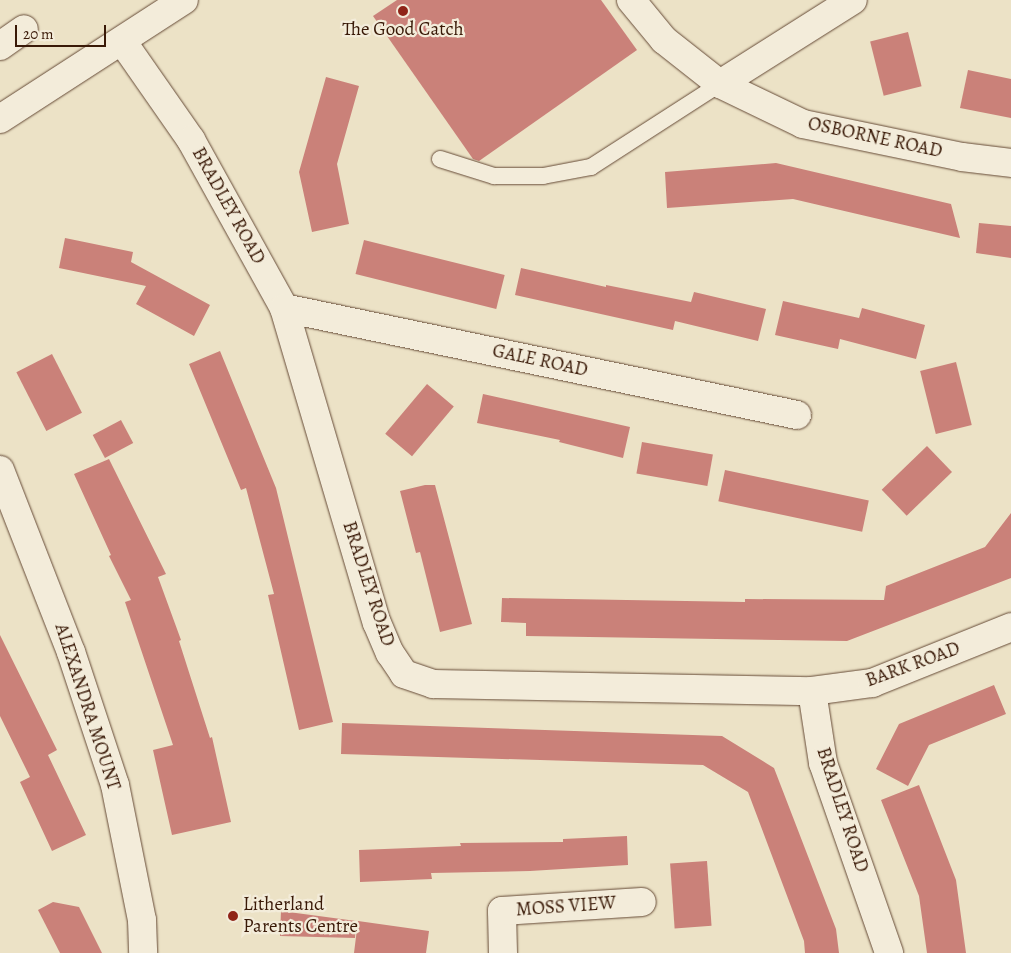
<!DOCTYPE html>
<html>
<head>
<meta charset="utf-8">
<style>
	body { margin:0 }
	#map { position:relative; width:1011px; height:953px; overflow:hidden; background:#ece2c6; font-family:Alegreya,serif }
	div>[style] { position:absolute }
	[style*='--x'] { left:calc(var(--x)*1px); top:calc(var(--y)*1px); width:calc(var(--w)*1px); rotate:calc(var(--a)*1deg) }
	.building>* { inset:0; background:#ca8179; transform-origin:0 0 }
	.roads { filter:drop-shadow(0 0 1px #664b37) drop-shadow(0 0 1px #664b37) }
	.lane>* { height:16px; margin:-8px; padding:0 8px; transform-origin:8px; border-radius:8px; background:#f3ecda }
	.street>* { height:28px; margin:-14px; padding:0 14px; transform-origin:14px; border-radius:14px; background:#f3ecda }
	.secondary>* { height:28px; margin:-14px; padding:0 14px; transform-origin:14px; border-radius:14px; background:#f3ecda }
	.dots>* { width:14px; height:14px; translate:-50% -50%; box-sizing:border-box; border:2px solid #f3ecda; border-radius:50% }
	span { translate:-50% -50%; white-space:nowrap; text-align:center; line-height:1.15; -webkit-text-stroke:4.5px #f3ecda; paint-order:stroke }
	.poi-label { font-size:19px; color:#391907 }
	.left { translate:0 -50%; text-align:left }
	.street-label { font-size:19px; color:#391907 }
	.scale { position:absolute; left:15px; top:25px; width:91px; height:22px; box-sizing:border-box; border:2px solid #391907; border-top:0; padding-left:6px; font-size:15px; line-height:18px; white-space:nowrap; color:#391907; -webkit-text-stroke:4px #f3ecda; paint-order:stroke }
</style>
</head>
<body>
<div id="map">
	<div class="building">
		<i style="clip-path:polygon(397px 0,601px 0,637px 50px,479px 161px,473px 159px,373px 16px)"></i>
		<i style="left:908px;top:32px;width:56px;height:39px;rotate:76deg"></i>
		<i style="clip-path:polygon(968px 70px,1011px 79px,1011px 118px,960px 108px)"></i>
		<i style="clip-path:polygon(326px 77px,359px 86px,337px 164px,349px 224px,312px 232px,299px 172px)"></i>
		<i style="clip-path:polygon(776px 163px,951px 204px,960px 238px,793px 199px,667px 208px,665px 172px)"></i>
		<i style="clip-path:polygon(979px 223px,1011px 226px,1011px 258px,976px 253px)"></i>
		<i style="clip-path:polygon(65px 238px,133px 252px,131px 262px,210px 305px,194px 336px,136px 304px,146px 286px,59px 268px)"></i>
		<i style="left:364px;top:240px;width:145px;height:35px;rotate:14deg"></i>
		<i style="clip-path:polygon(521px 268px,606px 287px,606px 285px,691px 302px,694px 292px,766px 309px,758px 341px,675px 321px,673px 330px,515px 295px)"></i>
		<i style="clip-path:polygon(783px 301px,859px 318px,862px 308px,925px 325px,916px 359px,840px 339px,838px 349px,775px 335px)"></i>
		<i style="clip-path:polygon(220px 351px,276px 488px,333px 722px,299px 730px,268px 595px,274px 594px,246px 488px,241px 490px,189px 364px)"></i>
		<i style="left:52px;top:354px;width:66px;height:40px;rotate:63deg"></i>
		<i style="left:956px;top:362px;width:65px;height:37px;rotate:76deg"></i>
		<i style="left:427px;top:384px;width:35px;height:65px;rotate:40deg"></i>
		<i style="clip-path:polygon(483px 394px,630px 427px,623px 458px,559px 442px,560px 440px,477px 423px)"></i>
		<i style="left:121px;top:420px;width:26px;height:32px;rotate:62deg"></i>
		<i style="left:642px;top:442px;width:72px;height:32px;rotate:10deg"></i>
		<i style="left:927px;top:446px;width:36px;height:63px;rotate:46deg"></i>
		<i style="clip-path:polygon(109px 459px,166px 574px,158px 577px,181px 640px,179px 641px,210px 738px,212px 737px,231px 822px,172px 835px,153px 750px,173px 745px,125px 602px,131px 600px,109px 556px,111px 555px,74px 474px)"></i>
		<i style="left:725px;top:470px;width:147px;height:32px;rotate:12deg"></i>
		<i style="clip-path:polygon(425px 485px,435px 485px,472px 624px,440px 632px,420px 552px,416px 553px,400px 491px)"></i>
		<i style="clip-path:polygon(1011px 513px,1011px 578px,847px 641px,526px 636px,526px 623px,501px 622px,502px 598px,745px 602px,745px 599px,884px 600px,886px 586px,985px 547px)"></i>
		<i style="clip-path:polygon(0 635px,57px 750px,48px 755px,86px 835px,52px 851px,20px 782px,30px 777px,0 716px)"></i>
		<i style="clip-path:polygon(994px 685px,1006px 714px,929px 745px,908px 786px,876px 769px,899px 724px)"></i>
		<i style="clip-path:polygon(342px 723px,722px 736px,774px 768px,836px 929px,839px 953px,805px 953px,804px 941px,748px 792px,703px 765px,341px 754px)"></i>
		<i style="clip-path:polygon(919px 785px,956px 880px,966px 953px,927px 953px,919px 896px,881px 800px)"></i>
		<i style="clip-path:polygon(627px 836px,628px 865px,530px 871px,431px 873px,432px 879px,360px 882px,359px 850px,461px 846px,460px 843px,563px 842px,563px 839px)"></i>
		<i style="left:707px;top:861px;width:65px;height:37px;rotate:86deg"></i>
		<i style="clip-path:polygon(53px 902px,79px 907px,102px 953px,60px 953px,38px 910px)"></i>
		<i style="clip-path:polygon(281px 911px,356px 921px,355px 938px,280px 936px)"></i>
		<i style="clip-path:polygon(358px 921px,429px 931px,426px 953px,354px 953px)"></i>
	</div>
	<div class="roads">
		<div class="lane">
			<i style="--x:440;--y:159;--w:57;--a:17.5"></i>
			<i style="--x:494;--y:176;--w:49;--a:0"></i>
			<i style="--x:543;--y:176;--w:49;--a:-10.6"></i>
			<i style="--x:591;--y:167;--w:153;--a:-32.8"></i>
		</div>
		<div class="street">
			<i style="--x:631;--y:0;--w:52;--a:50.5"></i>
			<i style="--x:664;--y:40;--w:71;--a:38.2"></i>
			<i style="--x:720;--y:84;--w:92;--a:25.7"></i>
			<i style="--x:803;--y:124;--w:162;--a:11.7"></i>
			<i style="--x:962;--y:157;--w:49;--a:7"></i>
			<i style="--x:122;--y:41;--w:121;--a:55.1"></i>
			<i style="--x:191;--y:140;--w:192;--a:61"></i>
			<i style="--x:284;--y:308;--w:328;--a:73.6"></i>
			<i style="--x:377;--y:623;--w:33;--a:67"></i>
			<i style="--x:390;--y:653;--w:25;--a:56"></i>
			<i style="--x:404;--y:674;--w:31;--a:19"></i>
			<i style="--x:433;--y:684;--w:379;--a:1.1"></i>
			<i style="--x:812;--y:691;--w:61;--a:-7.6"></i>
			<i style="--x:872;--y:683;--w:150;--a:-21.9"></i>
			<i style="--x:0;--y:46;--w:29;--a:-35"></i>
			<i style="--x:720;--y:84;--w:157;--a:-32.3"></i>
			<i style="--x:284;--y:308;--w:524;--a:11.78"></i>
			<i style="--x:0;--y:470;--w:195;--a:68.7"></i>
			<i style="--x:71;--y:652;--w:140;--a:71.7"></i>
			<i style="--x:115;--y:785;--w:138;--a:78.7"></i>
			<i style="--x:142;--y:920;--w:33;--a:88"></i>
			<i style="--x:812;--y:691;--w:73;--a:81.3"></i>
			<i style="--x:823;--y:763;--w:201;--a:70.8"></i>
			<i style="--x:503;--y:953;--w:42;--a:-91.4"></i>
			<i style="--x:502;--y:911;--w:140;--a:-3.7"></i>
		</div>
		<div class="secondary">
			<i style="--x:0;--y:119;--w:219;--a:-32.9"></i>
		</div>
	</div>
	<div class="dots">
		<i style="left:403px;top:11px;background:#8f2418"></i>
		<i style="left:233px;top:916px;background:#8f2418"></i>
	</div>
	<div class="poi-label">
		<span style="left:403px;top:30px">The Good Catch</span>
		<span class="left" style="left:243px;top:916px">Litherland<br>Parents Centre</span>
	</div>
	<div class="street-label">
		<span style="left:875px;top:138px;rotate:12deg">OSBORNE ROAD</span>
		<span style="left:228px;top:206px;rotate:61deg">BRADLEY ROAD</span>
		<span style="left:540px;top:361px;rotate:12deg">GALE ROAD</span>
		<span style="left:368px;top:584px;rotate:72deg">BRADLEY ROAD</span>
		<span style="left:913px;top:665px;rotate:-20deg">BARK ROAD</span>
		<span style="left:87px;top:707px;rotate:72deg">ALEXANDRA MOUNT</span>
		<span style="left:842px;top:810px;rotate:72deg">BRADLEY ROAD</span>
		<span style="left:566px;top:907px;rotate:-4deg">MOSS VIEW</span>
	</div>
	<div class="scale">20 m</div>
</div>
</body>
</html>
